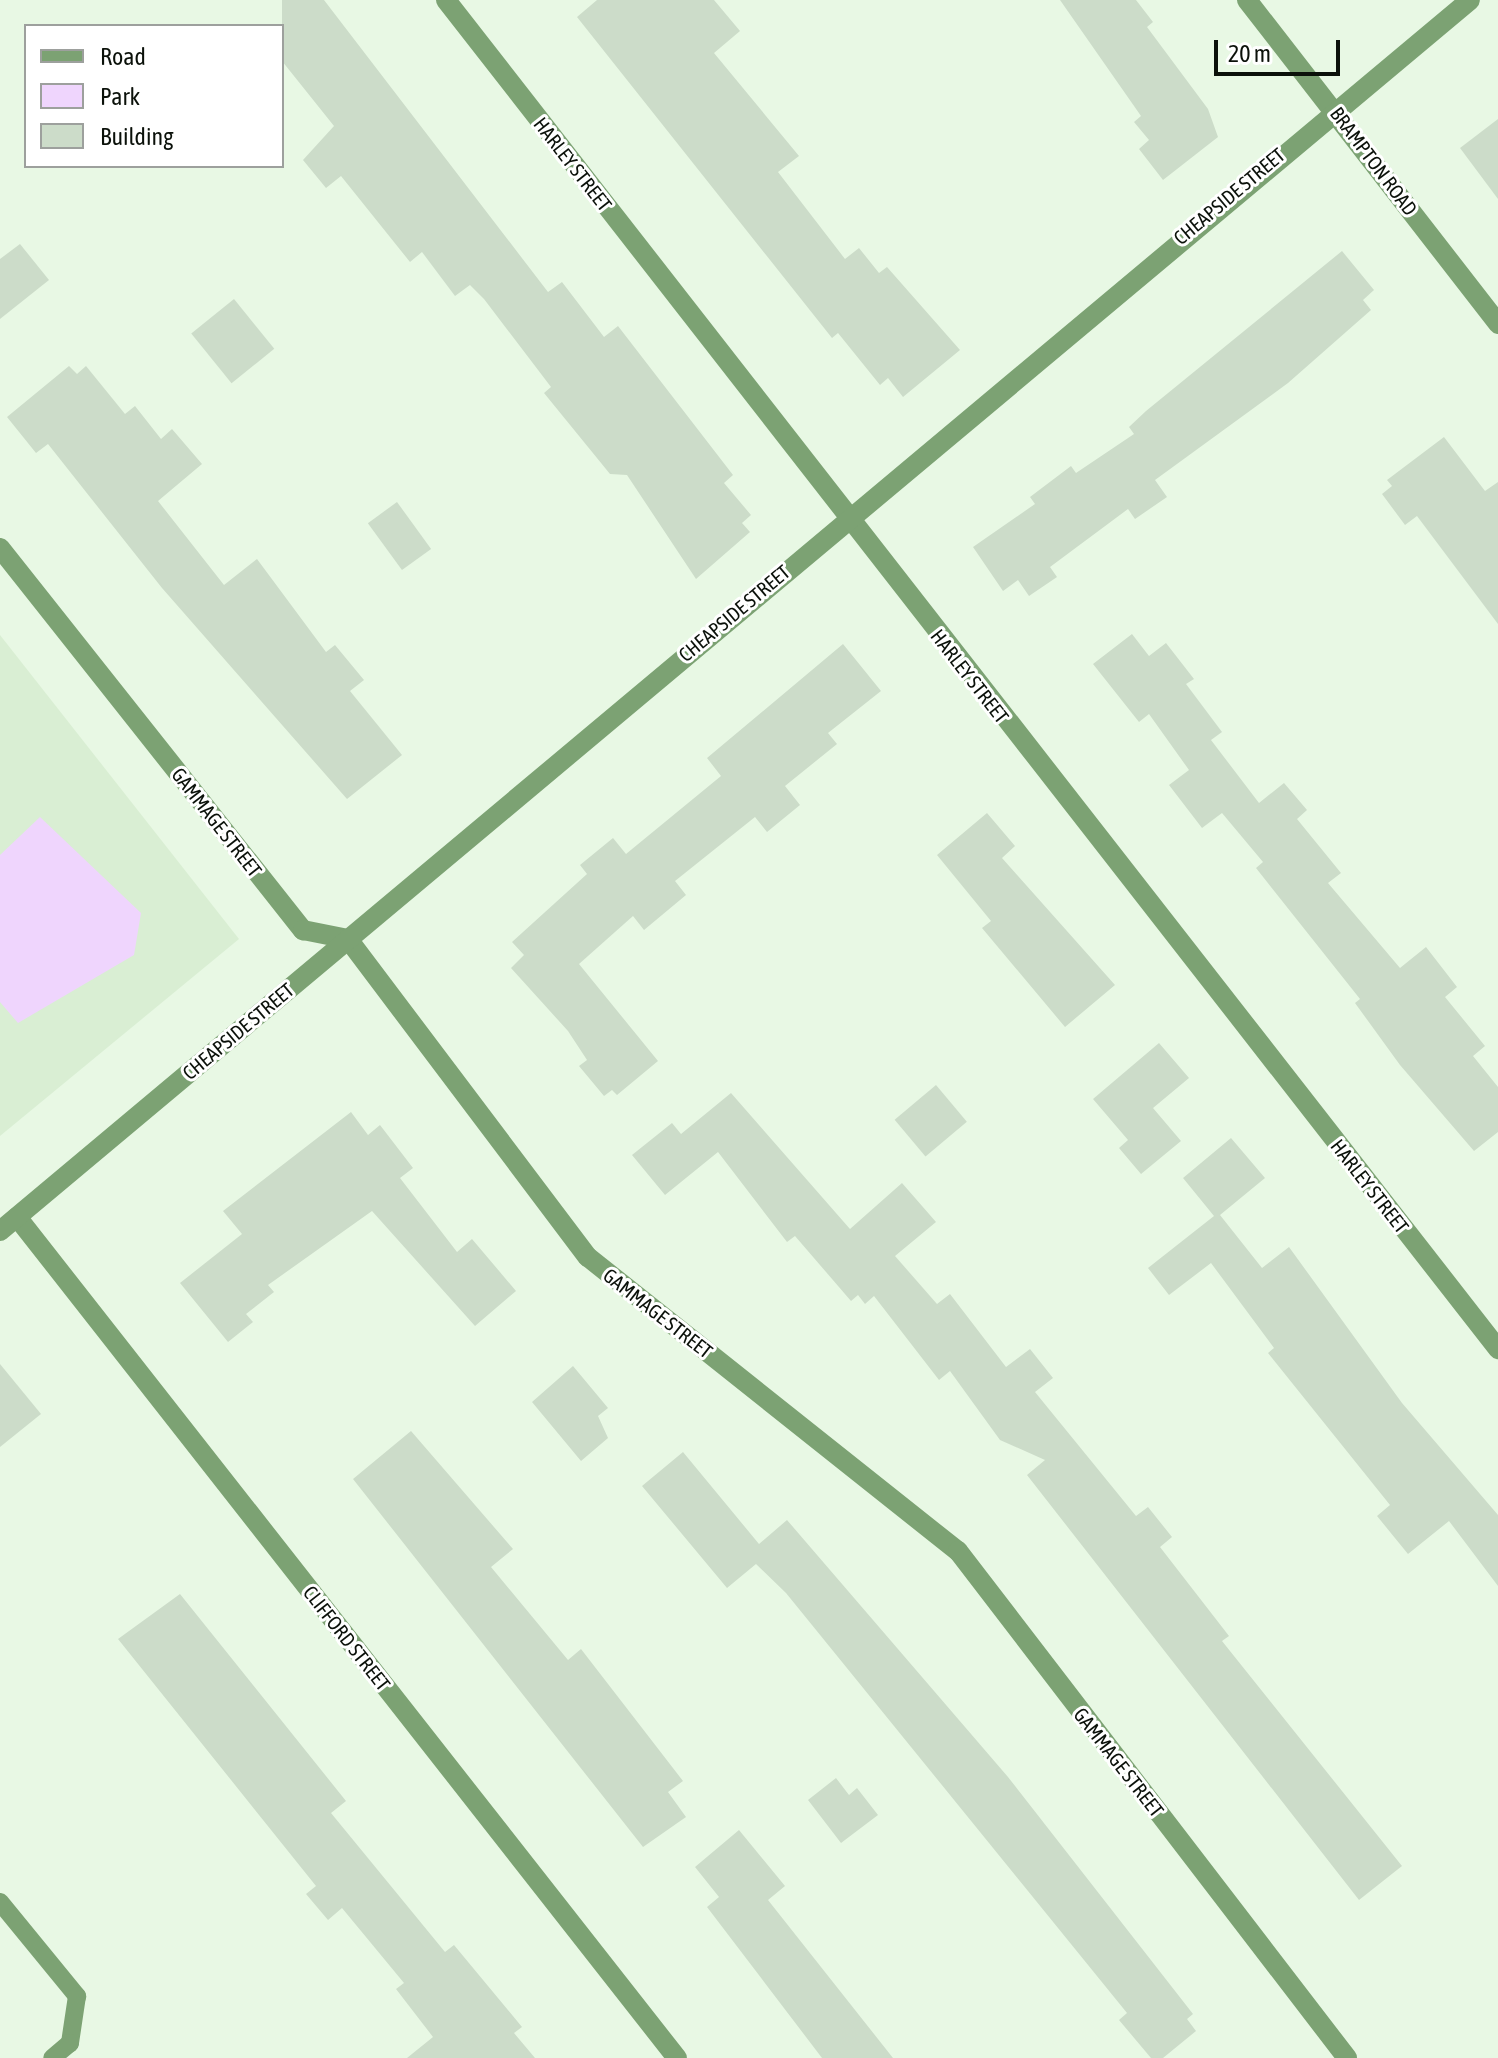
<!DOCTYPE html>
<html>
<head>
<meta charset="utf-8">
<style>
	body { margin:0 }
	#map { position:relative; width:1498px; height:2058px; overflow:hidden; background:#e8f8e4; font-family:"Asap Condensed",sans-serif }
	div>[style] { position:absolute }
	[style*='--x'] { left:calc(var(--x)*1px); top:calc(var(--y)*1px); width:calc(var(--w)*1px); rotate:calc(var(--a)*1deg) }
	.built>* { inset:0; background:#d9eed3 }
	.green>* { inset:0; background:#efd5fd }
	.building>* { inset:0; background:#ccdcc9; transform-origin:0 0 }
	.service>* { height:18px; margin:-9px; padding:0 9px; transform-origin:9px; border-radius:9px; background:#7ca273 }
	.minor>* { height:20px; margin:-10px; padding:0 10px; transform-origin:10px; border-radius:10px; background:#7ca273 }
	.tertiary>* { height:20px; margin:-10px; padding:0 10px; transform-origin:10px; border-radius:10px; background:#7ca273 }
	span { translate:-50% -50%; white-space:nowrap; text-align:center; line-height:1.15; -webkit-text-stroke:6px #fff; paint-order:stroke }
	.street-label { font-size:20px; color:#0b110a }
	.legend { position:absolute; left:24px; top:24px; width:260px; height:144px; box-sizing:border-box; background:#fff; border:2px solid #9da09d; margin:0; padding:10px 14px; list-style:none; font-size:24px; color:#0b110a }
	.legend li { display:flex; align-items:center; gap:16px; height:40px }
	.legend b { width:40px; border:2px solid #9da09d }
	.scale { position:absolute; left:1214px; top:40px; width:126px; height:36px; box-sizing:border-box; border:4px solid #0b110a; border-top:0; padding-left:10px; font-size:24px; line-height:28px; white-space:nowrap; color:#0b110a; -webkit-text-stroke:6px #fff; paint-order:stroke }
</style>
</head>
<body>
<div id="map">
	<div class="built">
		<i style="clip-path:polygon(0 635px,239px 939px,0 1136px)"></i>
	</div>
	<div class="green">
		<i style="clip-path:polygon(40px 817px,141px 913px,134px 955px,18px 1023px,0 1002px,0 855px)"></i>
	</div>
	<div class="building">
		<i style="clip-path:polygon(282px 0,324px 0,548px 292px,562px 282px,604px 337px,618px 326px,733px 475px,724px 483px,751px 515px,742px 523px,750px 532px,696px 579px,627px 475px,610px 474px,544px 393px,551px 387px,484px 299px,470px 285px,455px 296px,422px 252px,410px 262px,341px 176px,326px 188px,303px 160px,334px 126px,282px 61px)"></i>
		<i style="clip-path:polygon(597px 0,714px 0,740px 31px,714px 53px,799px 156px,778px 172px,845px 259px,859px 248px,879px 273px,887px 267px,960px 350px,903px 397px,888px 378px,880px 385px,838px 333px,832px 338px,577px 17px)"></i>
		<i style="clip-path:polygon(1060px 0,1136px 0,1153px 22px,1147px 27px,1208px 109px,1218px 137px,1163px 180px,1139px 149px,1149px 140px,1134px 122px,1141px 116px)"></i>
		<i style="clip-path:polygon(1498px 119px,1498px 199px,1460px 148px)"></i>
		<i style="clip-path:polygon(20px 244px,49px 280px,0 319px,0 259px)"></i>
		<i style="clip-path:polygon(1342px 251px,1374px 290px,1363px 300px,1371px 310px,1288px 383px,1155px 480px,1167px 497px,1135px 519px,1128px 509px,1050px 567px,1057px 577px,1029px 596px,1018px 580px,1003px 591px,973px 547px,1035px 504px,1030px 497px,1071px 466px,1076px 473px,1134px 434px,1129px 427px,1146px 411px)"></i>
		<i style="left:234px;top:299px;width:64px;height:55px;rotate:51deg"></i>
		<i style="clip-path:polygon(69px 366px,77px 374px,86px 366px,125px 414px,135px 406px,161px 439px,172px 429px,202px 464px,158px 501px,224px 585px,257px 559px,326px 652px,335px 645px,364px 680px,350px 691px,402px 755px,347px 799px,162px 588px,48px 444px,36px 453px,7px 417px)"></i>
		<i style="clip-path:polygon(1444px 437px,1485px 491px,1498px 482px,1498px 624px,1417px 516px,1405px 525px,1382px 494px,1392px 486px,1387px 480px)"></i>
		<i style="left:397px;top:502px;width:58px;height:36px;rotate:54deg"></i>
		<i style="clip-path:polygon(1132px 634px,1149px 656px,1166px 643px,1194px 679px,1186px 684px,1222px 732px,1211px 740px,1259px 803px,1284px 783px,1307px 810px,1297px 819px,1341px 873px,1328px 883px,1400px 968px,1426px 947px,1457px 987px,1445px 997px,1485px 1046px,1473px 1056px,1498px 1087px,1498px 1132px,1474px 1151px,1400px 1065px,1355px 1003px,1360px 999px,1256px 868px,1263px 862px,1222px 813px,1202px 828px,1169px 785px,1189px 770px,1149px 714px,1139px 722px,1093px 664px)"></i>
		<i style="clip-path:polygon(843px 644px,881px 691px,828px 733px,837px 744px,785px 786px,800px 805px,767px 832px,755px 817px,675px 881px,686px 895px,644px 930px,633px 916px,579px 964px,658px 1061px,617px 1095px,612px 1090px,604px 1096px,579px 1066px,587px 1060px,568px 1031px,511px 968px,524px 955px,512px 942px,587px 874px,580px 865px,613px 838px,626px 854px,721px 776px,707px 758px)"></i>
		<i style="clip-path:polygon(987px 813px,1015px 846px,1002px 858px,1115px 985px,1065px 1027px,982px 928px,991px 921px,937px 855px)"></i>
		<i style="clip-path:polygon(1159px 1043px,1189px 1078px,1153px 1108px,1181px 1141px,1141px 1174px,1119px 1148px,1128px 1140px,1093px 1099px)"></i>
		<i style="left:936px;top:1085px;width:48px;height:54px;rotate:50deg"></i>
		<i style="clip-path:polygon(731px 1093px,850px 1229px,902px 1183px,936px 1222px,895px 1256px,937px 1304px,950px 1294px,1006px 1367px,1030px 1349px,1053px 1378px,1035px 1392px,1136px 1516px,1148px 1507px,1172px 1537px,1160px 1547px,1229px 1636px,1222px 1641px,1402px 1866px,1359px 1900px,1027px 1475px,1045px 1460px,1000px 1440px,950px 1371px,939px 1380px,874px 1296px,865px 1304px,858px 1295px,851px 1301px,795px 1236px,787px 1242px,718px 1152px,665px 1195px,632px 1155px,672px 1123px,681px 1134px)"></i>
		<i style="clip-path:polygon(351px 1112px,368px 1135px,380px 1125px,413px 1168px,400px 1178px,457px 1252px,472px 1239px,516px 1291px,475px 1326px,372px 1211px,268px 1285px,274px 1292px,246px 1314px,253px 1322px,228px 1342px,180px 1283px,242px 1234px,223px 1211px)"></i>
		<i style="clip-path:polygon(1231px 1138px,1265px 1178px,1220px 1215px,1262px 1268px,1289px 1247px,1402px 1403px,1498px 1515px,1498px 1586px,1449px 1521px,1408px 1554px,1377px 1516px,1390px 1505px,1268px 1353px,1274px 1348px,1211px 1263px,1169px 1295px,1148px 1268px,1214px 1216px,1183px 1178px)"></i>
		<i style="clip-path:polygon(0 1364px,41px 1414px,0 1447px)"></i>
		<i style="clip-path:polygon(573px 1366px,608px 1408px,598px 1416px,608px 1438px,581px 1461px,532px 1402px)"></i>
		<i style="clip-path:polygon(411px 1431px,513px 1549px,491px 1567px,568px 1660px,581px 1649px,683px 1781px,668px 1792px,686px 1817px,643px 1847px,353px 1479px)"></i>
		<i style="clip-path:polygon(683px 1452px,759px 1544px,787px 1520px,1008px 1777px,1193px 2014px,1187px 2019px,1196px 2031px,1163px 2058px,1151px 2058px,1119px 2020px,1127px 2013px,786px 1593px,756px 1564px,727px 1588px,642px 1486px)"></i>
		<i style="clip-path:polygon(180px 1594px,346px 1801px,331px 1813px,445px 1952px,454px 1945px,522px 2027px,514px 2033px,535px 2058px,407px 2058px,433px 2037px,396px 1989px,404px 1983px,342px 1908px,328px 1920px,306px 1894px,316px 1886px,118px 1639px)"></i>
		<i style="clip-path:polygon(836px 1778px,849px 1795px,857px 1788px,878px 1815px,841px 1843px,808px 1800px)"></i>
		<i style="clip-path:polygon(739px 1830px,785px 1886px,768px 1900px,893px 2058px,822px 2058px,707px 1907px,719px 1897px,695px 1867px)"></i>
	</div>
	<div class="service">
		<i style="--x:0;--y:1902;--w:122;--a:50.7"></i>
		<i style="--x:77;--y:1996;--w:48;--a:98.5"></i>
		<i style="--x:70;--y:2043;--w:23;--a:140"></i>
	</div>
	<div class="minor">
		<i style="--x:446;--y:0;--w:1711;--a:52.05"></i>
		<i style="--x:1247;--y:0;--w:410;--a:52.2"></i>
		<i style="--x:0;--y:548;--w:488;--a:51.6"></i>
		<i style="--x:303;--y:930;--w:46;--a:11.3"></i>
		<i style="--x:348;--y:939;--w:398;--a:53"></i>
		<i style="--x:588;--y:1257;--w:473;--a:38.5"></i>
		<i style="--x:958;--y:1551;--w:639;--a:52.5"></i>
		<i style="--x:17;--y:1217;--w:1069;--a:51.88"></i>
	</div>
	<div class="tertiary">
		<i style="--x:0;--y:1231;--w:1917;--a:-39.94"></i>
	</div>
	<div class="street-label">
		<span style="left:1374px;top:161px;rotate:53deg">BRAMPTON ROAD</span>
		<span style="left:573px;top:164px;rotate:52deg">HARLEY STREET</span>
		<span style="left:1229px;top:196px;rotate:-40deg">CHEAPSIDE STREET</span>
		<span style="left:734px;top:613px;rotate:-40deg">CHEAPSIDE STREET</span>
		<span style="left:970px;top:676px;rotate:52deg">HARLEY STREET</span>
		<span style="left:217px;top:822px;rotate:52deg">GAMMAGE STREET</span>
		<span style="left:238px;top:1031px;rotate:-40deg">CHEAPSIDE STREET</span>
		<span style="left:1370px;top:1186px;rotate:52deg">HARLEY STREET</span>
		<span style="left:658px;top:1313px;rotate:38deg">GAMMAGE STREET</span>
		<span style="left:347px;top:1638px;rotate:52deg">CLIFFORD STREET</span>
		<span style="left:1119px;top:1762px;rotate:52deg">GAMMAGE STREET</span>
	</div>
	<ul class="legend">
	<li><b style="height:10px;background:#7ca273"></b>Road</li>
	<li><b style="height:22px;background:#efd5fd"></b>Park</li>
	<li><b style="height:22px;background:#ccdcc9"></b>Building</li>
	</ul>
	<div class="scale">20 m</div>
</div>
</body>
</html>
